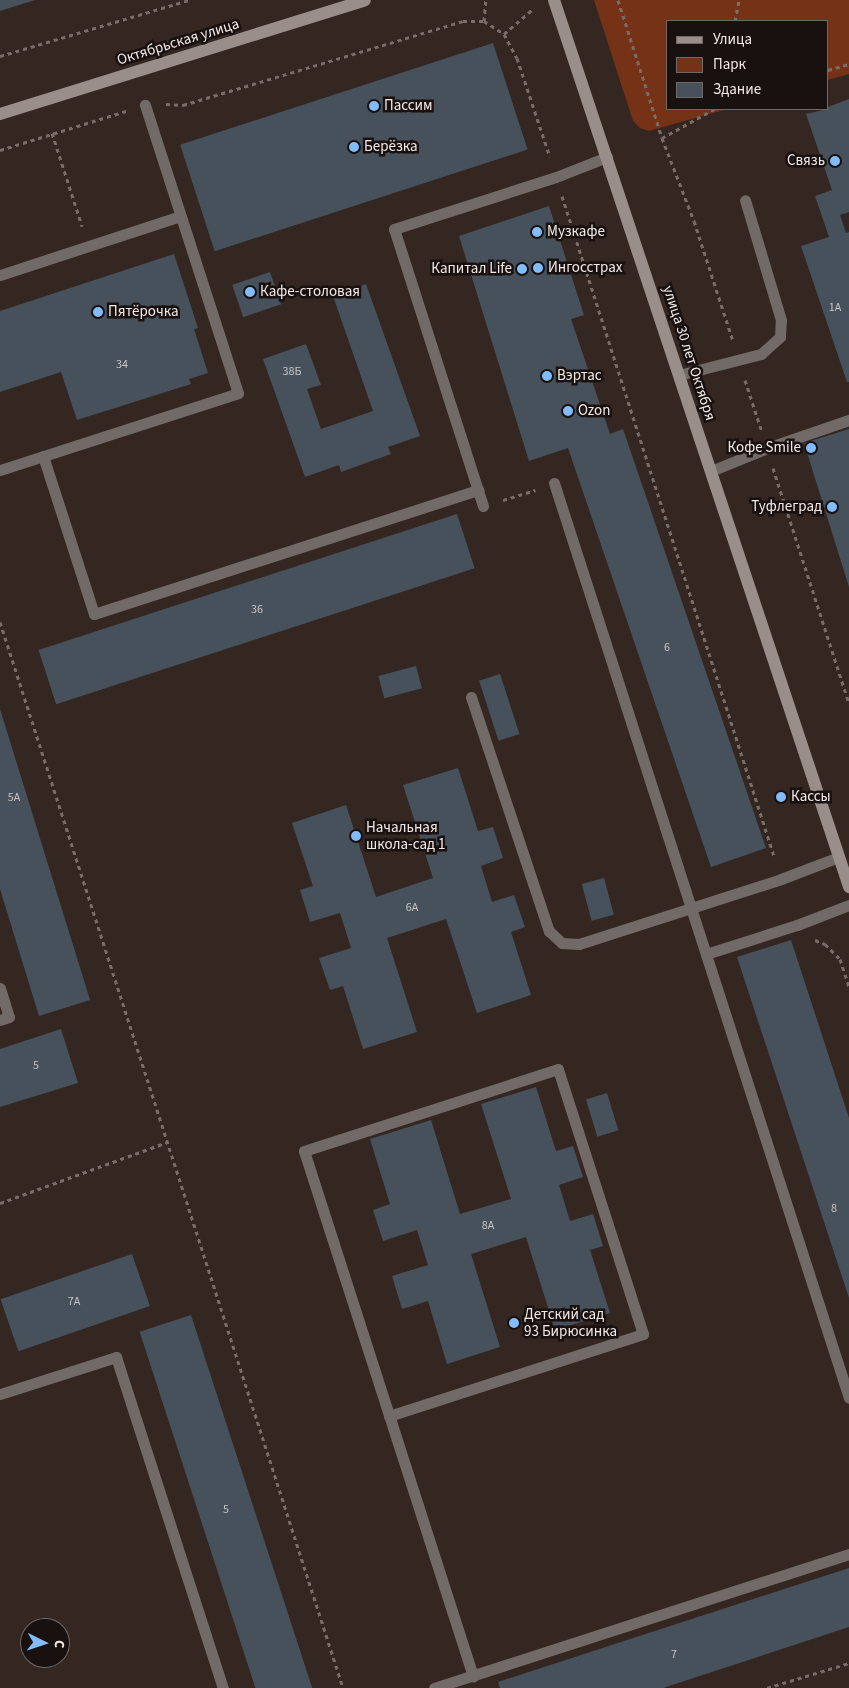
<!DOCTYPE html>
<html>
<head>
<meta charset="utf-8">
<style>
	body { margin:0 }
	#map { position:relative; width:849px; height:1688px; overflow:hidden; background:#342722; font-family:"Source Sans 3",sans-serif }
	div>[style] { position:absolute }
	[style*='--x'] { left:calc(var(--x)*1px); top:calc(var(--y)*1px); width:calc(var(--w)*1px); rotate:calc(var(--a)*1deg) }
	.green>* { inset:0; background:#763217 }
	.building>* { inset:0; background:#47515c; transform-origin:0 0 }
	.path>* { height:3px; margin-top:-1.5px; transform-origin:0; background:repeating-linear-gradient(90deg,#796d69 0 4px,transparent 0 8px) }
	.lane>* { height:11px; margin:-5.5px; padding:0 5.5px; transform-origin:5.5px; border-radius:5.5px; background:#716a67 }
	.secondary>* { height:12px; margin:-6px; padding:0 6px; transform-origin:6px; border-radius:6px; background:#998e89 }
	.dots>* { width:14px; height:14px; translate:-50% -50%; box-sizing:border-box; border:2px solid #18110f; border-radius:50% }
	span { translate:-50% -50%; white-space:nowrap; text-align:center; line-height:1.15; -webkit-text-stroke:5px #18110f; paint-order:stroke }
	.number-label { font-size:12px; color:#c8c4c4 }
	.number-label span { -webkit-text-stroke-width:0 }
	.street-label { font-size:15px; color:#f3eae7 }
	.poi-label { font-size:15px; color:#f3eae7 }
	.left { translate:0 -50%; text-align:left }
	.right { translate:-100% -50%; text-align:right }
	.legend { position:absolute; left:666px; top:20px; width:162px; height:90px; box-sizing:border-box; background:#18110f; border:1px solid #706865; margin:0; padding:6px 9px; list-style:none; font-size:15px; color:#f3eae7 }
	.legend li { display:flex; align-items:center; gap:10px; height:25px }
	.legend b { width:25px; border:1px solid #706865 }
	.north { position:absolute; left:20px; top:1618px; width:50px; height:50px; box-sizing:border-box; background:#18110f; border:1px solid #706865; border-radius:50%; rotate:94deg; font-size:14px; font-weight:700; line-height:20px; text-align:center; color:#f3eae7 }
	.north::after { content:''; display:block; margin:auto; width:18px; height:22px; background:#83bcfb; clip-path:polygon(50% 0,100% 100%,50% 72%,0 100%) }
</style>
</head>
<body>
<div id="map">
	<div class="green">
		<i style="clip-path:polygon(594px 0,849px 0,849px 74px,828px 80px,828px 21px,668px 21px,668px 109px,727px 109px,649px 131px,640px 128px,633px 121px)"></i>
	</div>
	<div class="building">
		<i style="clip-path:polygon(0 0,35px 0,0 11px)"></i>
		<i style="left:493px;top:43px;width:112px;height:329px;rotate:72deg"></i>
		<i style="clip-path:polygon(849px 99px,849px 212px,840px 215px,846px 233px,849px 232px,849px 382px,847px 382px,801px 246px,829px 237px,815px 196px,832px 190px,806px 114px,828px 109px,828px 107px)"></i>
		<i style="clip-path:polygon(549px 206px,584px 315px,571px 319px,610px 434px,623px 429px,766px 848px,711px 867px,568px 448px,529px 461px,459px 236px)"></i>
		<i style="clip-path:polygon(174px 254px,198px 328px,194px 329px,208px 373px,189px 379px,191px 384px,77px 420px,61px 372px,0 392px,0 311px)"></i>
		<i style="left:270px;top:272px;width:34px;height:40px;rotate:71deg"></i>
		<i style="clip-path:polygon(366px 284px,420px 436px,388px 447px,391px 454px,341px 472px,339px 465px,305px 477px,263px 359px,306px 344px,321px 385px,307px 389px,321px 429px,373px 411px,333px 296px)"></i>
		<i style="clip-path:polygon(849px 429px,849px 587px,804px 443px)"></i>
		<i style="left:457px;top:514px;width:57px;height:440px;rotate:72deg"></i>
		<i style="left:416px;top:666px;width:23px;height:39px;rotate:75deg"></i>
		<i style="left:500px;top:674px;width:63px;height:22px;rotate:72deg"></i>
		<i style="clip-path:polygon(0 709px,90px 1000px,39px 1016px,0 889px)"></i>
		<i style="clip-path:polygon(458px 768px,478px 831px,493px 827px,503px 858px,481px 866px,492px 902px,514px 895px,525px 927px,511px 932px,531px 995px,477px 1013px,446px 919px,387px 938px,417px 1032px,363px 1049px,343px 986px,330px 990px,319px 958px,351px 948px,340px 913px,310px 922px,300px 890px,313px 886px,292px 823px,346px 805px,376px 897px,433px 878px,403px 785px)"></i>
		<i style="left:604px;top:878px;width:38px;height:23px;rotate:75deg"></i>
		<i style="clip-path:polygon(791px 940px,849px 1118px,849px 1298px,737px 957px)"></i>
		<i style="clip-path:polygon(61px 1029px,78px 1083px,0 1107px,0 1049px)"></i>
		<i style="clip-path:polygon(536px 1087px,556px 1151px,573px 1146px,583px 1177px,559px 1185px,570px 1221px,593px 1214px,603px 1246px,590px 1250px,610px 1313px,555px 1330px,526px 1237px,471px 1254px,500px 1347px,447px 1364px,428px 1301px,402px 1309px,392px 1276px,428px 1265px,417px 1230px,383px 1241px,373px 1210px,390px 1204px,370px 1139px,431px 1120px,460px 1214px,511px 1199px,481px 1104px)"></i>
		<i style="left:607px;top:1093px;width:39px;height:22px;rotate:73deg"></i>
		<i style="left:132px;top:1254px;width:55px;height:139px;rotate:71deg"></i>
		<i style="left:191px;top:1315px;width:392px;height:54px;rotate:72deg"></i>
		<i style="clip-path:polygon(849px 1568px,849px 1627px,663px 1688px,500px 1688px,498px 1682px)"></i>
	</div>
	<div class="path">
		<i style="--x:618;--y:0;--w:145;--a:72.3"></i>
		<i style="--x:662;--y:138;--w:89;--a:68.9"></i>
		<i style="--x:694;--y:221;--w:126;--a:72"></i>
		<i style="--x:484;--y:21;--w:21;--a:-85"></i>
		<i style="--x:735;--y:21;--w:21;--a:-79"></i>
		<i style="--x:504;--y:34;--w:40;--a:-41"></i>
		<i style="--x:0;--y:56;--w:197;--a:-16.5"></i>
		<i style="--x:828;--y:70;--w:22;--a:-16"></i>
		<i style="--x:166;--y:104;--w:17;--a:3"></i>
		<i style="--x:183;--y:105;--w:292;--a:-16.7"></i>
		<i style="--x:463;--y:21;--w:21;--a:0"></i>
		<i style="--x:484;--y:21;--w:24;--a:33"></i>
		<i style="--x:504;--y:34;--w:27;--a:62"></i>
		<i style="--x:517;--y:58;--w:104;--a:71.6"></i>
		<i style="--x:52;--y:133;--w:98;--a:72.1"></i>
		<i style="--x:662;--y:138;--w:60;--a:-29.1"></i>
		<i style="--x:0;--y:150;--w:132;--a:-17.2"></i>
		<i style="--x:562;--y:196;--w:696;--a:72.19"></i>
		<i style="--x:745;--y:380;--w:52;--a:71.9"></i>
		<i style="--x:773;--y:468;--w:247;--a:72.1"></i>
		<i style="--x:503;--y:500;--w:34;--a:-17"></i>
		<i style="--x:0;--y:622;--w:1120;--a:72.16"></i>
		<i style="--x:815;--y:940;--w:11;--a:22"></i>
		<i style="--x:825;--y:944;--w:21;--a:45"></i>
		<i style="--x:840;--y:959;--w:29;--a:72"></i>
		<i style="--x:0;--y:1203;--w:179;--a:-20"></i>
		<i style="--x:767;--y:1688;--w:86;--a:-17"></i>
	</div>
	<div class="lane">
		<i style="--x:0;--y:275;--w:190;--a:-18.1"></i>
		<i style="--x:679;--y:375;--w:85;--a:-14.4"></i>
		<i style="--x:761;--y:354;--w:25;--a:-42"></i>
		<i style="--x:780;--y:337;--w:17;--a:-87"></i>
		<i style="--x:781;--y:320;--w:125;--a:-106.7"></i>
		<i style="--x:43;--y:456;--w:166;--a:72.1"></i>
		<i style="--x:94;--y:614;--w:404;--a:-17.9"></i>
		<i style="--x:0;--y:470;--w:250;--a:-17.9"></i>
		<i style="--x:238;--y:393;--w:303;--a:-107.9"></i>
		<i style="--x:711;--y:471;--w:61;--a:-22.3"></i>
		<i style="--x:767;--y:448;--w:87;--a:-18.9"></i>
		<i style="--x:554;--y:483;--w:961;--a:72.13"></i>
		<i style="--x:483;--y:506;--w:291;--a:-107.8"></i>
		<i style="--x:394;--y:229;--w:170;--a:-17.8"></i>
		<i style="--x:556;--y:177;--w:55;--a:-21.4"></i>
		<i style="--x:471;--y:697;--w:247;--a:71.6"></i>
		<i style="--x:549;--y:931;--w:18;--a:43"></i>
		<i style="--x:562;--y:943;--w:17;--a:3"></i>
		<i style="--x:579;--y:944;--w:212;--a:-17.8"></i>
		<i style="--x:781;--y:879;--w:62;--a:-20.8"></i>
		<i style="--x:706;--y:954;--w:96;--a:-17.7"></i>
		<i style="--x:797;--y:925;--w:56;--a:-21"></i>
		<i style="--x:0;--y:988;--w:30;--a:73"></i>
		<i style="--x:9;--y:1017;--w:9;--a:162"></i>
		<i style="--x:0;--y:1394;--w:122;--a:-17.7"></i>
		<i style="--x:116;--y:1357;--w:348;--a:72.1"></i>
		<i style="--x:389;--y:1416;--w:267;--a:-17.9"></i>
		<i style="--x:643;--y:1334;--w:278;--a:-107.8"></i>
		<i style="--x:558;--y:1069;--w:267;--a:162.1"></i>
		<i style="--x:304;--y:1151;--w:552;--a:72.16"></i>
		<i style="--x:434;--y:1688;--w:436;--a:-17.9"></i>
	</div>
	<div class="secondary">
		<i style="--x:554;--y:0;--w:935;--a:71.6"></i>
		<i style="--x:0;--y:114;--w:382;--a:-17.3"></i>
	</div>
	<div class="dots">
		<i style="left:374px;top:106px;background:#83bcfb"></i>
		<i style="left:354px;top:147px;background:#83bcfb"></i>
		<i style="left:835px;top:161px;background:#83bcfb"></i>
		<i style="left:537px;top:232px;background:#83bcfb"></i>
		<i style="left:538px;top:268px;background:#83bcfb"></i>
		<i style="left:522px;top:269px;background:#83bcfb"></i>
		<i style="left:250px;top:292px;background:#83bcfb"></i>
		<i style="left:98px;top:312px;background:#83bcfb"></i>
		<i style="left:547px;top:376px;background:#83bcfb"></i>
		<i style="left:568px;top:411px;background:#83bcfb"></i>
		<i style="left:811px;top:448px;background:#83bcfb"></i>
		<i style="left:832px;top:507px;background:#83bcfb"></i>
		<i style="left:781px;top:797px;background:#83bcfb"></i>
		<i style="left:356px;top:836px;background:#83bcfb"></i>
		<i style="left:514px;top:1323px;background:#83bcfb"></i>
	</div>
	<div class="number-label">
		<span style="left:835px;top:308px">1А</span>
		<span style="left:122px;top:365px">34</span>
		<span style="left:292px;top:372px">38Б</span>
		<span style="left:257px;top:610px">36</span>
		<span style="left:667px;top:648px">6</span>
		<span style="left:14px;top:798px">5А</span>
		<span style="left:412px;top:908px">6А</span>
		<span style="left:36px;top:1066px">5</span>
		<span style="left:834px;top:1209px">8</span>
		<span style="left:488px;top:1226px">8А</span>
		<span style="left:74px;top:1302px">7А</span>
		<span style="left:226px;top:1510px">5</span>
		<span style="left:674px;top:1655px">7</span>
	</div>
	<div class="street-label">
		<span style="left:178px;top:42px;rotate:-17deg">Октябрьская улица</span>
		<span style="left:689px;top:353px;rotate:72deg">улица 30 лет Октября</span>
	</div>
	<div class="poi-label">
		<span class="left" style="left:384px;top:106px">Пассим</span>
		<span class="left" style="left:364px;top:147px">Берёзка</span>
		<span class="right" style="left:825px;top:161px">Связь</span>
		<span class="left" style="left:547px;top:232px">Музкафе</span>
		<span class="left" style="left:548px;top:268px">Ингосстрах</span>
		<span class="right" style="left:512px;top:269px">Капитал Life</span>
		<span class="left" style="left:260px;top:292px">Кафе-столовая</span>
		<span class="left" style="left:108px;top:312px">Пятёрочка</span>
		<span class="left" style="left:557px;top:376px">Вэртас</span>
		<span class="left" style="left:578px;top:411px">Ozon</span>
		<span class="right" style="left:801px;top:448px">Кофе Smile</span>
		<span class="right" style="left:822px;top:507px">Туфлеград</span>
		<span class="left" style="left:791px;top:797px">Кассы</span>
		<span class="left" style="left:366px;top:836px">Начальная<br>школа-сад 1</span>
		<span class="left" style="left:524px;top:1323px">Детский сад<br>93 Бирюсинка</span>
	</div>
	<ul class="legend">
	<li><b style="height:6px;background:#998e89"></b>Улица</li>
	<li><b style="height:14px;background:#763217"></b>Парк</li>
	<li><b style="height:14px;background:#47515c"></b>Здание</li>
	</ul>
	<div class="north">С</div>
</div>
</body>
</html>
